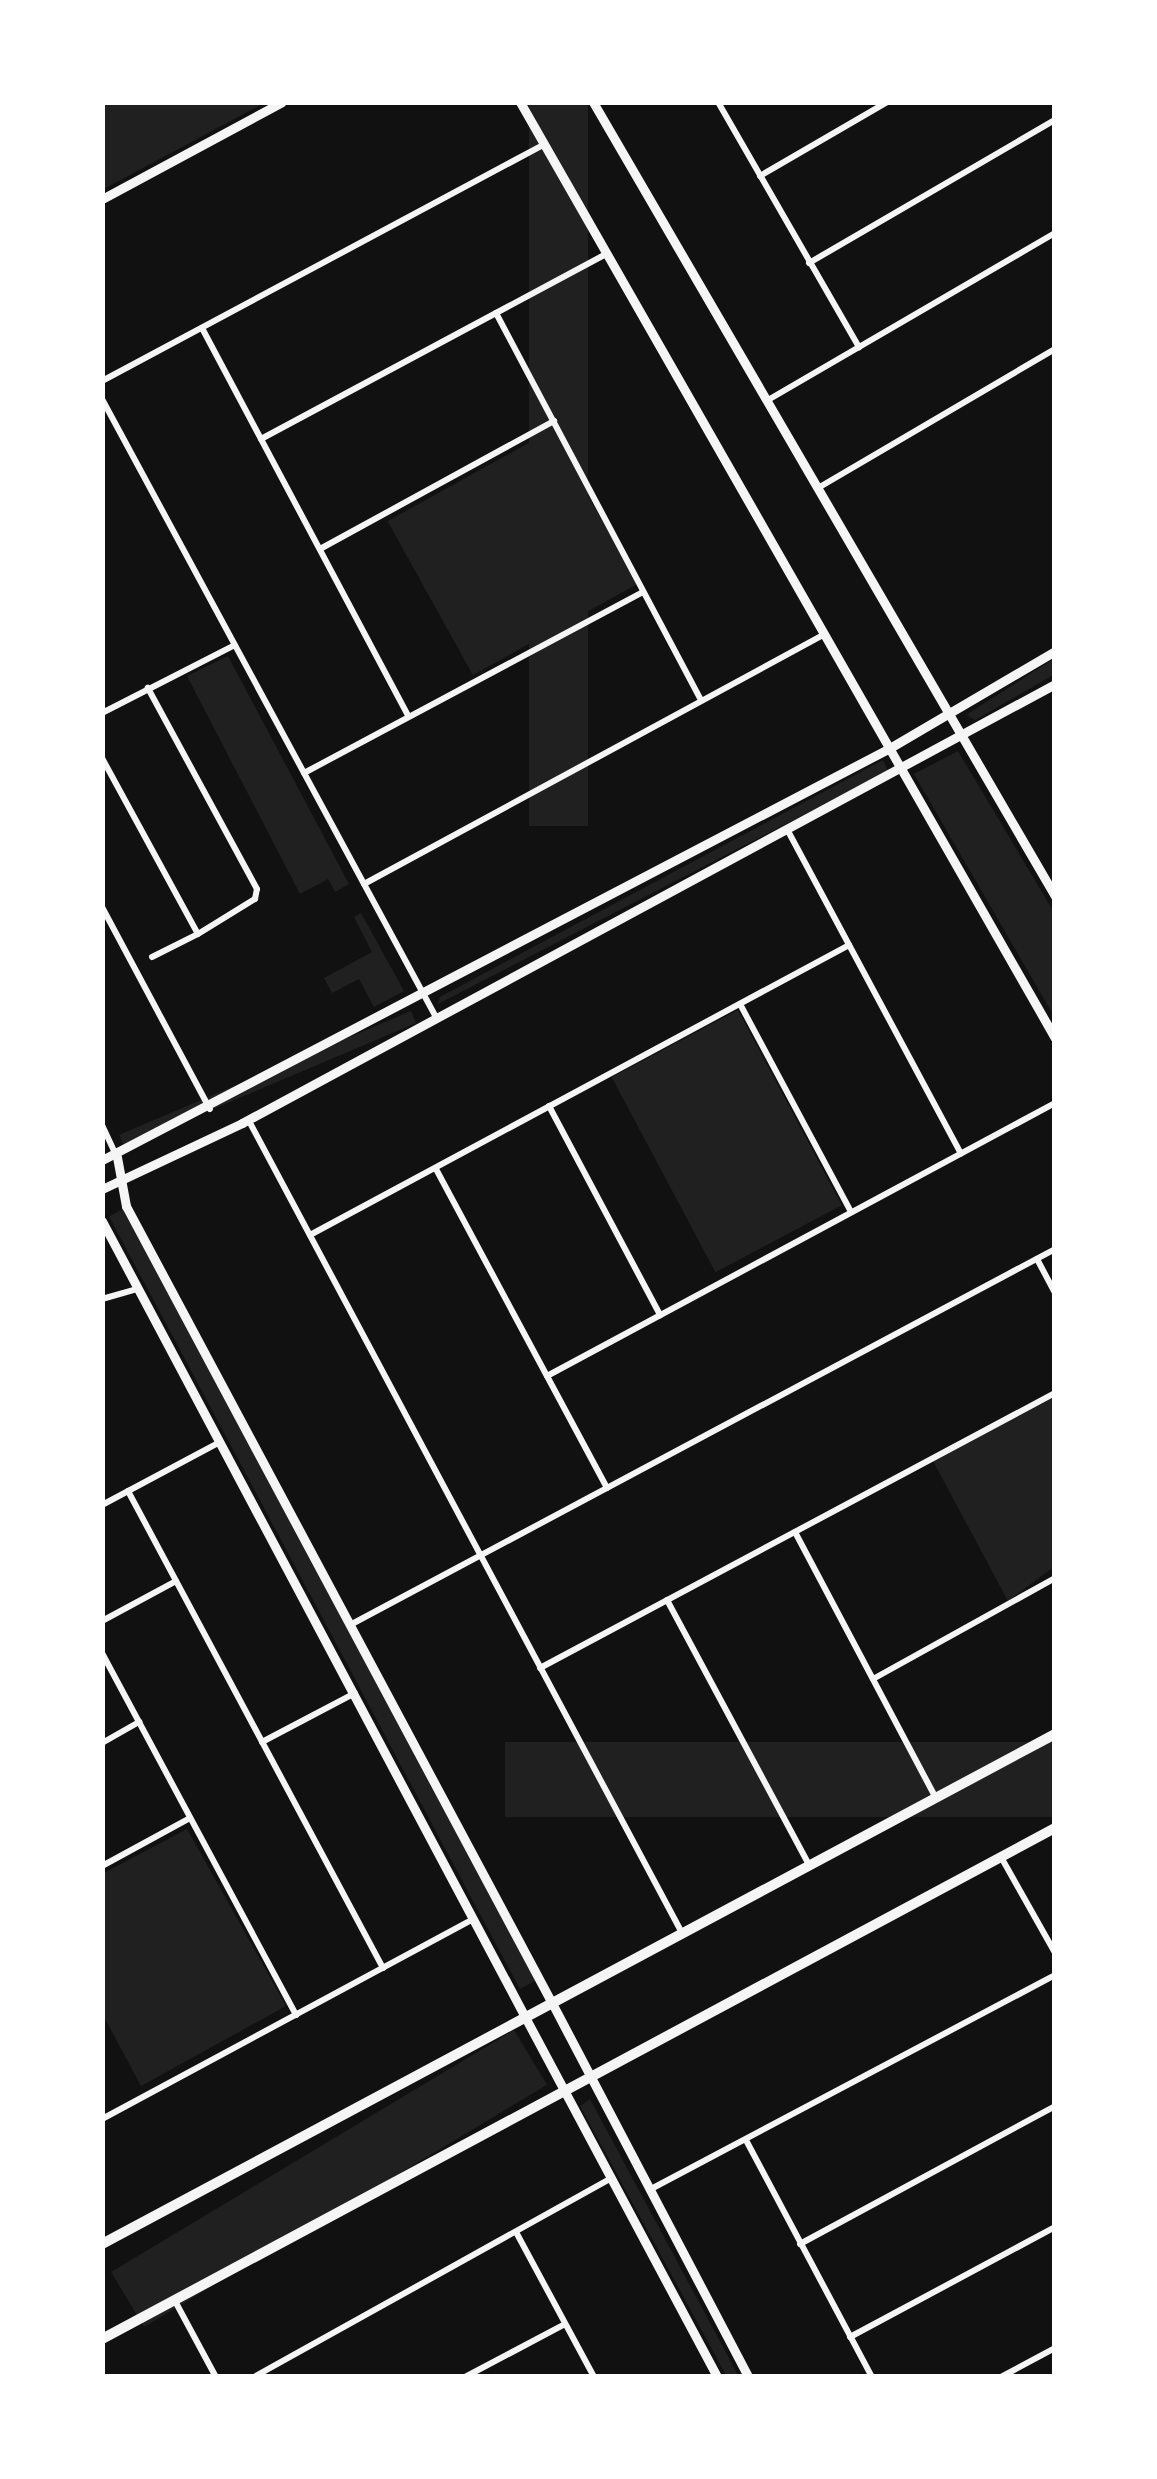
<!DOCTYPE html>
<html>
<head>
<meta charset="utf-8">
<style>
	body { margin:0 }
	#map { position:relative; width:1157px; height:2479px; overflow:hidden; background:#111; font-family:"Work Sans",sans-serif }
	div>[style] { position:absolute }
	[style*='--x'] { left:calc(var(--x)*1px); top:calc(var(--y)*1px); width:calc(var(--w)*1px); rotate:calc(var(--a)*1deg) }
	.green>* { inset:0; background:#202020; transform-origin:0 0 }
	.minor>* { height:6px; margin:-3px; padding:0 3px; transform-origin:3px; border-radius:3px; background:#f5f5f5 }
	.tertiary>* { height:9px; margin:-4.5px; padding:0 4.5px; transform-origin:4.5px; border-radius:4.5px; background:#f5f5f5 }
	.secondary>* { height:9px; margin:-4.5px; padding:0 4.5px; transform-origin:4.5px; border-radius:4.5px; background:#f5f5f5 }
	.primary>* { height:10px; margin:-5px; padding:0 5px; transform-origin:5px; border-radius:5px; background:#f5f5f5 }
	span { translate:-50% -50%; white-space:nowrap; text-align:center; line-height:1.15; -webkit-text-stroke:9px #fff; paint-order:stroke }
	.frame { position:absolute; inset:0; border:105px solid #fff; pointer-events:none }
</style>
</head>
<body>
<div id="map">
	<div class="green">
		<i style="clip-path:polygon(102px 102px,266px 102px,102px 190px)"></i>
		<i style="left:529px;top:102px;width:59px;height:724px"></i>
		<i style="left:552px;top:430px;width:176px;height:188px;rotate:61deg"></i>
		<i style="clip-path:polygon(228px 656px,349px 884px,335px 892px,328px 879px,300px 894px,187px 676px)"></i>
		<i style="clip-path:polygon(1055px 658px,1055px 674px,975px 720px,966px 715px)"></i>
		<i style="clip-path:polygon(958px 751px,1055px 914px,1055px 1018px,914px 774px)"></i>
		<i style="clip-path:polygon(883px 760px,888px 771px,438px 1004px,440px 997px)"></i>
		<i style="clip-path:polygon(361px 913px,404px 991px,374px 1007px,359px 979px,332px 993px,324px 978px,372px 952px,354px 917px)"></i>
		<i style="left:738px;top:1010px;width:221px;height:143px;rotate:62deg"></i>
		<i style="left:411px;top:1011px;width:13px;height:317px;rotate:67deg"></i>
		<i style="left:125px;top:1208px;width:875px;height:18px;rotate:62deg"></i>
		<i style="clip-path:polygon(1055px 1397px,1055px 1566px,1008px 1601px,933px 1461px)"></i>
		<i style="left:1055px;top:1742px;width:75px;height:550px;rotate:90deg"></i>
		<i style="clip-path:polygon(187px 1829px,286px 2006px,141px 2086px,102px 2013px,102px 1874px)"></i>
		<i style="left:514px;top:2030px;width:64px;height:470px;rotate:59deg"></i>
		<i style="clip-path:polygon(590px 2099px,739px 2377px,727px 2377px,580px 2106px)"></i>
	</div>
	<div class="minor">
		<i style="--x:718;--y:102;--w:283;--a:60.1"></i>
		<i style="--x:760;--y:176;--w:147;--a:-30.2"></i>
		<i style="--x:809;--y:263;--w:285;--a:-30.2"></i>
		<i style="--x:496;--y:313;--w:437;--a:62.1"></i>
		<i style="--x:202;--y:328;--w:439;--a:62"></i>
		<i style="--x:102;--y:381;--w:500;--a:-28.15"></i>
		<i style="--x:102;--y:399;--w:705;--a:61.62"></i>
		<i style="--x:768;--y:400;--w:332;--a:-30.2"></i>
		<i style="--x:261;--y:439;--w:391;--a:-28.2"></i>
		<i style="--x:818;--y:488;--w:275;--a:-30.4"></i>
		<i style="--x:320;--y:549;--w:267;--a:-28.7"></i>
		<i style="--x:102;--y:713;--w:149;--a:-27.1"></i>
		<i style="--x:102;--y:758;--w:200;--a:61.4"></i>
		<i style="--x:198;--y:934;--w:67;--a:-31.6"></i>
		<i style="--x:255;--y:899;--w:10;--a:-79"></i>
		<i style="--x:257;--y:889;--w:229;--a:-118.5"></i>
		<i style="--x:304;--y:773;--w:384;--a:-28.1"></i>
		<i style="--x:788;--y:831;--w:366;--a:61.8"></i>
		<i style="--x:364;--y:884;--w:524;--a:-28.47"></i>
		<i style="--x:102;--y:907;--w:229;--a:61.9"></i>
		<i style="--x:152;--y:957;--w:51;--a:-26.6"></i>
		<i style="--x:740;--y:1004;--w:236;--a:61.9"></i>
		<i style="--x:549;--y:1106;--w:237;--a:62"></i>
		<i style="--x:249;--y:1121;--w:920;--a:61.93"></i>
		<i style="--x:102;--y:1125;--w:33;--a:65"></i>
		<i style="--x:436;--y:1169;--w:362;--a:61.8"></i>
		<i style="--x:310;--y:1235;--w:612;--a:-28.28"></i>
		<i style="--x:1037;--y:1259;--w:38;--a:62"></i>
		<i style="--x:102;--y:1299;--w:37;--a:-16"></i>
		<i style="--x:547;--y:1376;--w:577;--a:-28.25"></i>
		<i style="--x:128;--y:1491;--w:541;--a:61.87"></i>
		<i style="--x:102;--y:1505;--w:134;--a:-28.1"></i>
		<i style="--x:795;--y:1532;--w:301;--a:62.1"></i>
		<i style="--x:667;--y:1600;--w:301;--a:61.8"></i>
		<i style="--x:102;--y:1621;--w:84;--a:-28.4"></i>
		<i style="--x:350;--y:1625;--w:799;--a:-28.07"></i>
		<i style="--x:102;--y:1653;--w:411;--a:61.8"></i>
		<i style="--x:540;--y:1668;--w:584;--a:-28.1"></i>
		<i style="--x:873;--y:1679;--w:208;--a:-29"></i>
		<i style="--x:262;--y:1742;--w:105;--a:-27.8"></i>
		<i style="--x:102;--y:1743;--w:43;--a:-29.6"></i>
		<i style="--x:1001;--y:1857;--w:110;--a:60.6"></i>
		<i style="--x:102;--y:1866;--w:100;--a:-28.6"></i>
		<i style="--x:102;--y:2119;--w:422;--a:-28.3"></i>
		<i style="--x:747;--y:2142;--w:266;--a:62"></i>
		<i style="--x:651;--y:2189;--w:457;--a:-27.9"></i>
		<i style="--x:516;--y:2232;--w:165;--a:61.7"></i>
		<i style="--x:800;--y:2244;--w:290;--a:-28.4"></i>
		<i style="--x:175;--y:2301;--w:86;--a:61.7"></i>
		<i style="--x:850;--y:2337;--w:233;--a:-28.2"></i>
		<i style="--x:254;--y:2377;--w:409;--a:-29.1"></i>
		<i style="--x:465;--y:2377;--w:113;--a:-27.9"></i>
		<i style="--x:1001;--y:2377;--w:61;--a:-28.2"></i>
	</div>
	<div class="tertiary">
		<i style="--x:117;--y:1157;--w:50;--a:79.6"></i>
		<i style="--x:126;--y:1206;--w:904;--a:61.88"></i>
		<i style="--x:102;--y:1160;--w:887;--a:-27.61"></i>
		<i style="--x:888;--y:749;--w:194;--a:-30.4"></i>
		<i style="--x:102;--y:1189;--w:155;--a:-25.2"></i>
		<i style="--x:242;--y:1123;--w:924;--a:-28.37"></i>
		<i style="--x:102;--y:1221;--w:901;--a:62.01"></i>
	</div>
	<div class="secondary">
		<i style="--x:520;--y:102;--w:1078;--a:60.25"></i>
		<i style="--x:593;--y:102;--w:919;--a:59.81"></i>
		<i style="--x:102;--y:199;--w:204;--a:-28.3"></i>
		<i style="--x:552;--y:2003;--w:422;--a:62.3"></i>
		<i style="--x:525;--y:2017;--w:408;--a:61.9"></i>
	</div>
	<div class="primary">
		<i style="--x:102;--y:2244;--w:1081;--a:-28.15"></i>
		<i style="--x:102;--y:2339;--w:1081;--a:-28.2"></i>
	</div>
	<div class="frame"></div>
</div>
</body>
</html>
